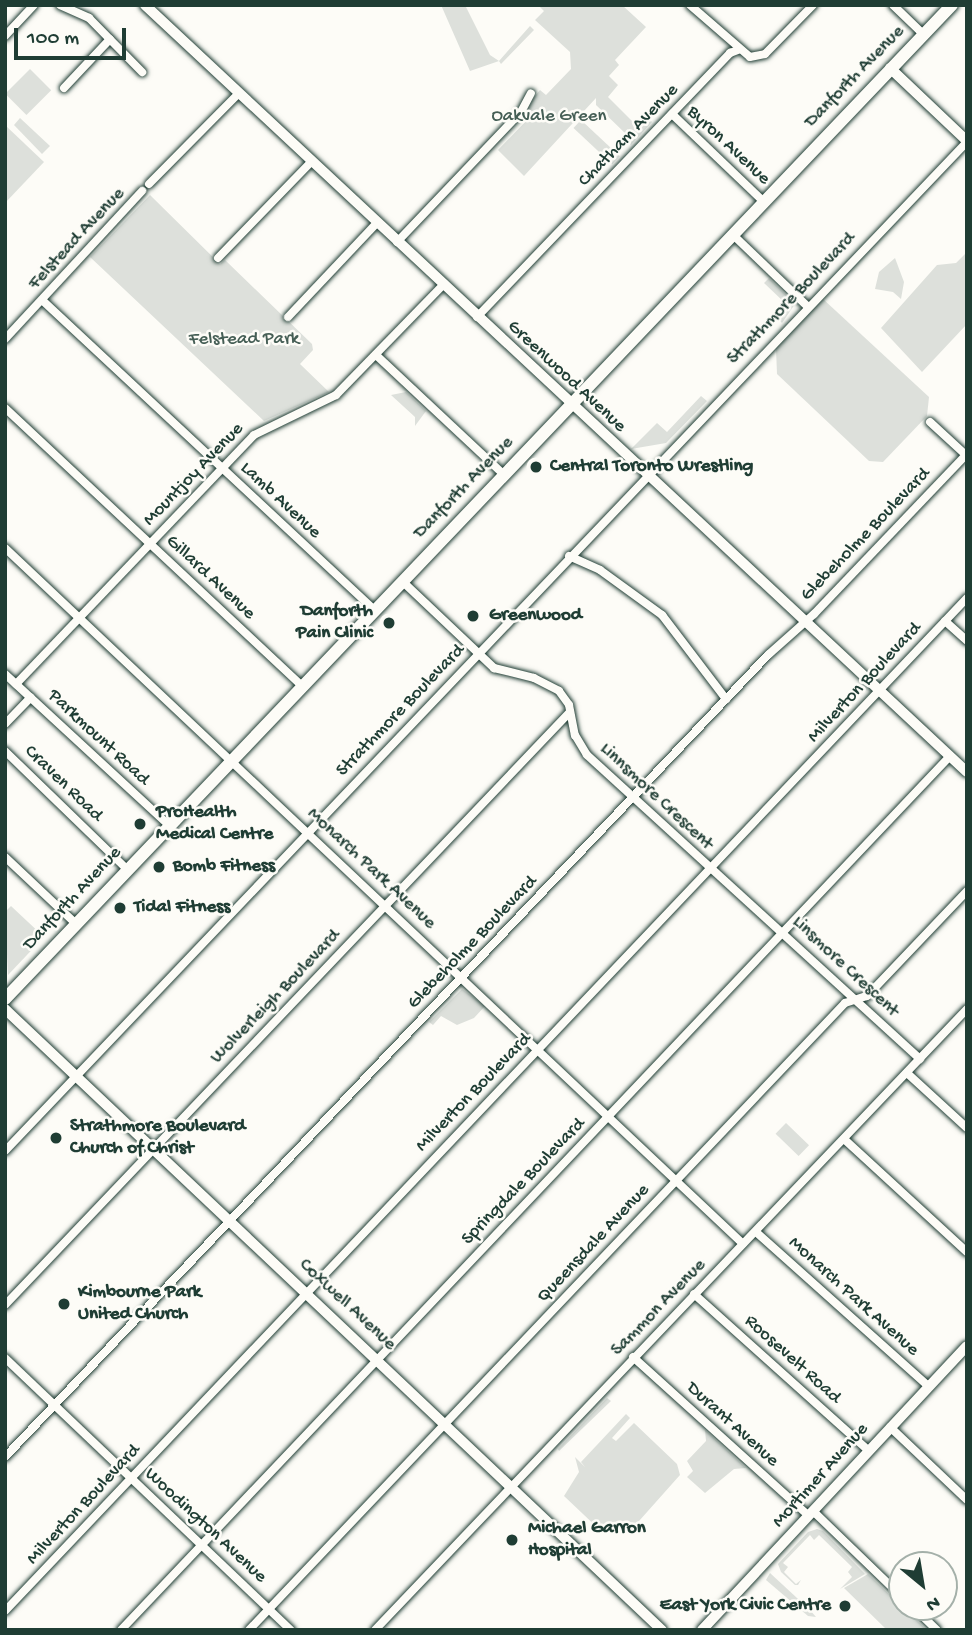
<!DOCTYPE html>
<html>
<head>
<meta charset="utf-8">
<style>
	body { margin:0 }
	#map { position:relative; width:972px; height:1635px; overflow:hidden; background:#fdfcf7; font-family:"Gochi Hand",sans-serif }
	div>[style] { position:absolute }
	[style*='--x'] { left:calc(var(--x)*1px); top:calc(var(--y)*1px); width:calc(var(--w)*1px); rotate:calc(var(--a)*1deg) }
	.green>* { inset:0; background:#dde0db; transform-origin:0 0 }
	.roads { filter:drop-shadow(0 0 2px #1f3d34) drop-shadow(0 0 2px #1f3d34) }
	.street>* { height:8px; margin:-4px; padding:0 4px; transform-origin:4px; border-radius:4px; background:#fdfcf7 }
	.secondary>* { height:10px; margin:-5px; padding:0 5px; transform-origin:5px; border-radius:5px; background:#fdfcf7 }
	.primary>* { height:12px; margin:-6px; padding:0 6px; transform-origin:6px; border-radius:6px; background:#fdfcf7 }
	.dots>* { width:19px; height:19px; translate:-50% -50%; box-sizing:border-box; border:4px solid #fdfcf7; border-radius:50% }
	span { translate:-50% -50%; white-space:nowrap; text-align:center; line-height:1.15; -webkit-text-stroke:5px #fdfcf7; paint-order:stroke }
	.street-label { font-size:19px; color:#1f3d34 }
	.park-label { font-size:19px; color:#455e55 }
	.poi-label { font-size:19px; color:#1f3d34; font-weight:700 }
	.left { translate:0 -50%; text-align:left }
	.right { translate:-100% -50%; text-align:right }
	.frame { position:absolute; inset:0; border:7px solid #1f3d34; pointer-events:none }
	.north { position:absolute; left:888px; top:1551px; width:70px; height:70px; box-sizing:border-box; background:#fdfcf7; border:2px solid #a4b0a9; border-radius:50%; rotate:150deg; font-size:19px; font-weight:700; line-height:28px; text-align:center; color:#1f3d34 }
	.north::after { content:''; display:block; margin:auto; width:24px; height:32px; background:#1f3d34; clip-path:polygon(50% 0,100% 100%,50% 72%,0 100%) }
	.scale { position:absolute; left:14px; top:28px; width:112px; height:32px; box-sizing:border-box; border:4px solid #1f3d34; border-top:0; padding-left:9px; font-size:21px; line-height:24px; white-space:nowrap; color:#1f3d34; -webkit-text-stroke:5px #fdfcf7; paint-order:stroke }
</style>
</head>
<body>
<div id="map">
	<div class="green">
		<i style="clip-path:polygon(441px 5px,465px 5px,490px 55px,499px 61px,530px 26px,534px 30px,501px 64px,499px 61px,470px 71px)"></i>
		<i style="clip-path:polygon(538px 5px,622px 5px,646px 27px,615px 60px,619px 65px,609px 76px,618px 85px,608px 97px,634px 123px,643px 114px,652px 122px,631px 145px,624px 139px,627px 135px,596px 105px,596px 98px,524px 176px,498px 150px,527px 120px,523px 117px,535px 96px,540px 90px,546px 95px,571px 69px,570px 52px,535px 20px,544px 11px)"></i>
		<i style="left:30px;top:69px;width:30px;height:35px;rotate:45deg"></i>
		<i style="clip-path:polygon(20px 118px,50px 146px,42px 154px,14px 125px)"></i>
		<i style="left:581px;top:120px;width:53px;height:11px;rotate:43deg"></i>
		<i style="clip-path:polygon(5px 125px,44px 162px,5px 203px)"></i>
		<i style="clip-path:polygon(150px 195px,220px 264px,225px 260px,312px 344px,313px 350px,300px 364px,329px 392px,264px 421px,90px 257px)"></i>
		<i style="clip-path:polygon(967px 252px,967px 324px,922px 372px,881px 328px,937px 265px,956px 263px)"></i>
		<i style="clip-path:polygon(895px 258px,904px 282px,901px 299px,893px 292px,875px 289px,879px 272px)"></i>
		<i style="clip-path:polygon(769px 278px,795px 304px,782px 323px,777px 317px,785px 303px,764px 283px)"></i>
		<i style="clip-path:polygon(823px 299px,929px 397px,927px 416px,883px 462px,869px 461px,777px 374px,776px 348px)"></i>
		<i style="clip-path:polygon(406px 392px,426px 411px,415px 426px,415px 417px,391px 395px)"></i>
		<i style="clip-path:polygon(701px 396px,707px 401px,666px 443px,631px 449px,657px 423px,667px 432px)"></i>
		<i style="clip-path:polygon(11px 906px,44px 937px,8px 975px,5px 912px)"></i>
		<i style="clip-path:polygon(462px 989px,485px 1006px,474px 1018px,457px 1025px,441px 1016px,433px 1025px,429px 1022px)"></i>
		<i style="left:786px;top:1123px;width:32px;height:15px;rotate:44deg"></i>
		<i style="clip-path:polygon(607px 1398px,611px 1401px,559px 1451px,558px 1449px)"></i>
		<i style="clip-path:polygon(626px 1414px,630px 1418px,612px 1438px,616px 1441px,634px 1423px,677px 1464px,680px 1475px,631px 1530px,602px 1532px,564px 1496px,579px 1472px,575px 1457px,585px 1467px,581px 1462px)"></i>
		<i style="clip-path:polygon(705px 1430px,746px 1468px,734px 1469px,705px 1493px,687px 1477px,693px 1471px,687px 1461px,706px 1441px)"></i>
		<i style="clip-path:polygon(817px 1529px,823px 1531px,865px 1574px,840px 1589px,852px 1577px,848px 1572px,852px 1567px,819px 1535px,814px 1540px,810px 1535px,783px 1563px,788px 1567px,784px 1572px,796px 1584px,801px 1580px,798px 1585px,795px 1585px,781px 1572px,778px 1564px,808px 1532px)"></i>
		<i style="clip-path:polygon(770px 1573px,810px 1610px,816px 1617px,808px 1616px,766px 1580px)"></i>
		<i style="clip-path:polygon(868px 1574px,902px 1607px,927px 1630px,887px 1630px,844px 1588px)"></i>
	</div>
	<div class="roads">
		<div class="street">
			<i style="--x:60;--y:5;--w:32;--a:24"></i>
			<i style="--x:89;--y:18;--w:76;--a:45.5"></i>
			<i style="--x:690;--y:5;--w:79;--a:40.9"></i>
			<i style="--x:750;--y:57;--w:15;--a:-11"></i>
			<i style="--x:765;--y:54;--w:69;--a:-45.6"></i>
			<i style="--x:893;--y:5;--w:42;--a:44"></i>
			<i style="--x:5;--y:36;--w:42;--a:-46.9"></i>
			<i style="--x:64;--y:88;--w:67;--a:-46.8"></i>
			<i style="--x:672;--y:114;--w:126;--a:43.7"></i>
			<i style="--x:149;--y:184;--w:128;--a:-45.3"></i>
			<i style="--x:732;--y:234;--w:104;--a:43.8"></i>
			<i style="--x:397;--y:242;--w:180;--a:-46.4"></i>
			<i style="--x:521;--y:112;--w:21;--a:-62"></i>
			<i style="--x:218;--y:258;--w:134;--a:-45.9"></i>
			<i style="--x:42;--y:300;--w:454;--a:43"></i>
			<i style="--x:288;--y:317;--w:129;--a:-46.6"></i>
			<i style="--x:477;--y:317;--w:366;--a:-46.2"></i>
			<i style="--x:730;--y:53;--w:9;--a:-21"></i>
			<i style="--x:5;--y:339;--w:202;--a:-47.2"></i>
			<i style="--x:376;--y:355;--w:174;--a:43.1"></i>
			<i style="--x:5;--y:408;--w:407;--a:43.1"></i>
			<i style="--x:930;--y:422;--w:50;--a:42.6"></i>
			<i style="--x:5;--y:548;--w:1014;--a:43.32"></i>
			<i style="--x:569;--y:556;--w:34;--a:24"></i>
			<i style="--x:600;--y:570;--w:77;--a:36"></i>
			<i style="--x:662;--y:615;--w:106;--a:52.7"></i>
			<i style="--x:402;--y:581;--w:127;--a:43.4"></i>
			<i style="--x:494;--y:668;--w:41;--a:14"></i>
			<i style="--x:534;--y:678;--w:28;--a:27"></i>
			<i style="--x:559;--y:691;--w:17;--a:54"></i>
			<i style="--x:569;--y:705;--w:31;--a:79"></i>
			<i style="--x:575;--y:735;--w:23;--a:59"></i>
			<i style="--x:587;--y:755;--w:451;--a:42.4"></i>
			<i style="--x:945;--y:621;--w:30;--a:42"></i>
			<i style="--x:5;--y:674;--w:224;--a:42.7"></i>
			<i style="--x:16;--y:684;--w:344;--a:-46.3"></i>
			<i style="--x:254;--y:435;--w:91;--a:-26"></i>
			<i style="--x:336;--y:395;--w:153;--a:-45.8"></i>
			<i style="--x:5;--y:724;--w:37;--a:-46"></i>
			<i style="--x:5;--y:751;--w:171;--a:44.1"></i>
			<i style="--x:5;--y:857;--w:98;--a:43.3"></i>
			<i style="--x:907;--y:1073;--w:81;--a:42.5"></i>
			<i style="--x:844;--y:1139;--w:167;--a:42.6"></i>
			<i style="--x:5;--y:1151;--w:1394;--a:-46.37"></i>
			<i style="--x:756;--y:1232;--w:231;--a:41.8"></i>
			<i style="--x:694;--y:1294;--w:234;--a:41.9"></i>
			<i style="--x:5;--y:1305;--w:819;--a:-46.39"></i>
			<i style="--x:633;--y:1357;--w:237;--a:42.1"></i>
			<i style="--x:5;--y:1358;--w:395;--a:43.6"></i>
			<i style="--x:890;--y:1427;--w:106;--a:43.5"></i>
			<i style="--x:5;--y:1457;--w:1108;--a:-46.43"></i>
			<i style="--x:769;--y:654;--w:60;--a:-41.6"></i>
			<i style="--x:814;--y:614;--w:221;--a:-46.3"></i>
			<i style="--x:813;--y:1511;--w:124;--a:44"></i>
			<i style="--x:913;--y:1607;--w:33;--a:44"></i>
			<i style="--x:5;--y:1611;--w:1397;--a:-46.48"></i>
			<i style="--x:121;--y:1630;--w:1205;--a:-46.51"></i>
			<i style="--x:249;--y:1630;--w:865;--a:-46.45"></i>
			<i style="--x:845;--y:1003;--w:23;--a:-18"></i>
			<i style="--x:867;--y:996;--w:145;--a:-46.4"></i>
			<i style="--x:375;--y:1630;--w:858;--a:-46.37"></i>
		</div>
		<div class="secondary">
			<i style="--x:145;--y:5;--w:1124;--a:43.02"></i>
			<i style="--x:890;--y:68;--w:106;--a:43.5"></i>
			<i style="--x:5;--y:1009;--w:904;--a:43.39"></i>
			<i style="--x:702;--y:1630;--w:388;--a:-47"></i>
		</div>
		<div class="primary">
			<i style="--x:5;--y:999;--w:1373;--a:-46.39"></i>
		</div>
	</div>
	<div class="dots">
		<i style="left:536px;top:467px;background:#1f3d34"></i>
		<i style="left:473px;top:616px;background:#1f3d34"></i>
		<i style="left:389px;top:623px;background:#1f3d34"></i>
		<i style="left:140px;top:824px;background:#1f3d34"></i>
		<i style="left:159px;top:867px;background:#1f3d34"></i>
		<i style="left:120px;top:908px;background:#1f3d34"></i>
		<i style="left:56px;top:1138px;background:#1f3d34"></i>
		<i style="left:64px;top:1304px;background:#1f3d34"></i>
		<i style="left:512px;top:1540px;background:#1f3d34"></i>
		<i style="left:845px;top:1606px;background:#1f3d34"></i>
	</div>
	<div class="street-label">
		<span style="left:855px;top:77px;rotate:-46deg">Danforth Avenue</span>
		<span style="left:629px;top:136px;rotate:-46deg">Chatham Avenue</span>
		<span style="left:728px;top:146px;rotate:43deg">Byron Avenue</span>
		<span style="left:77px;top:239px;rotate:-47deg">Felstead Avenue</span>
		<span style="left:792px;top:299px;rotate:-46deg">Strathmore Boulevard</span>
		<span style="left:566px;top:377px;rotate:43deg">Greenwood Avenue</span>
		<span style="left:194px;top:475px;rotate:-46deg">Mountjoy Avenue</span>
		<span style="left:464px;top:488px;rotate:-46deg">Danforth Avenue</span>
		<span style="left:280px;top:501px;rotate:43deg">Lamb Avenue</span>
		<span style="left:866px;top:535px;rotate:-46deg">Glebeholme Boulevard</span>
		<span style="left:210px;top:578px;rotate:43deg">Gillard Avenue</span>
		<span style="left:865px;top:683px;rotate:-47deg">Milverton Boulevard</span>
		<span style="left:401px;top:711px;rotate:-46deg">Strathmore Boulevard</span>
		<span style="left:98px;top:738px;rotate:43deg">Parkmount Road</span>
		<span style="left:63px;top:784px;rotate:44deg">Craven Road</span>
		<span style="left:656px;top:797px;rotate:43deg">Linnsmore Crescent</span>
		<span style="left:371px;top:869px;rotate:43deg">Monarch Park Avenue</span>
		<span style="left:73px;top:899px;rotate:-47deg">Danforth Avenue</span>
		<span style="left:473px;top:943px;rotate:-46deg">Glebeholme Boulevard</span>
		<span style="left:845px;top:967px;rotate:43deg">Linsmore Crescent</span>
		<span style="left:276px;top:997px;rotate:-46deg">Wolverleigh Boulevard</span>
		<span style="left:474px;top:1093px;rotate:-46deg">Milverton Boulevard</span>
		<span style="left:524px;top:1182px;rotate:-46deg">Springdale Boulevard</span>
		<span style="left:594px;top:1244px;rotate:-47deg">Queensdale Avenue</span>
		<span style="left:853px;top:1297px;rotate:42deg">Monarch Park Avenue</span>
		<span style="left:347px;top:1305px;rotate:43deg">Coxwell Avenue</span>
		<span style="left:659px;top:1308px;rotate:-46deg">Sammon Avenue</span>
		<span style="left:792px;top:1360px;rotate:42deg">Roosevelt Road</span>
		<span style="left:732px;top:1425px;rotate:42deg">Durant Avenue</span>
		<span style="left:821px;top:1476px;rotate:-48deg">Mortimer Avenue</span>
		<span style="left:84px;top:1505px;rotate:-47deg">Milverton Boulevard</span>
		<span style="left:205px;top:1526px;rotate:43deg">Woodington Avenue</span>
	</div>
	<div class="park-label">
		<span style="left:549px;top:117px">Oakvale Green</span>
		<span style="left:244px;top:340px">Felstead Park</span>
	</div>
	<div class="poi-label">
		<span class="left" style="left:550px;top:467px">Central Toronto Wrestling</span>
		<span class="right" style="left:373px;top:623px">Danforth<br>Pain Clinic</span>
		<span class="left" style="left:489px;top:616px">Greenwood</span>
		<span class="left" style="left:156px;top:824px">ProHealth<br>Medical Centre</span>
		<span class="left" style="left:173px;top:867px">Bomb Fitness</span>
		<span class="left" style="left:134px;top:908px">Tidal Fitness</span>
		<span class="left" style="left:70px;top:1138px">Strathmore Boulevard<br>Church of Christ</span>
		<span class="left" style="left:78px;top:1304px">Kimbourne Park<br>United Church</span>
		<span class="left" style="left:528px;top:1540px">Michael Garron<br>Hospital</span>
		<span class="right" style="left:831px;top:1606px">East York Civic Centre</span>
	</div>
	<div class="frame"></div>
	<div class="north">N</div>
	<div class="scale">100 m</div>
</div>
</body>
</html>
